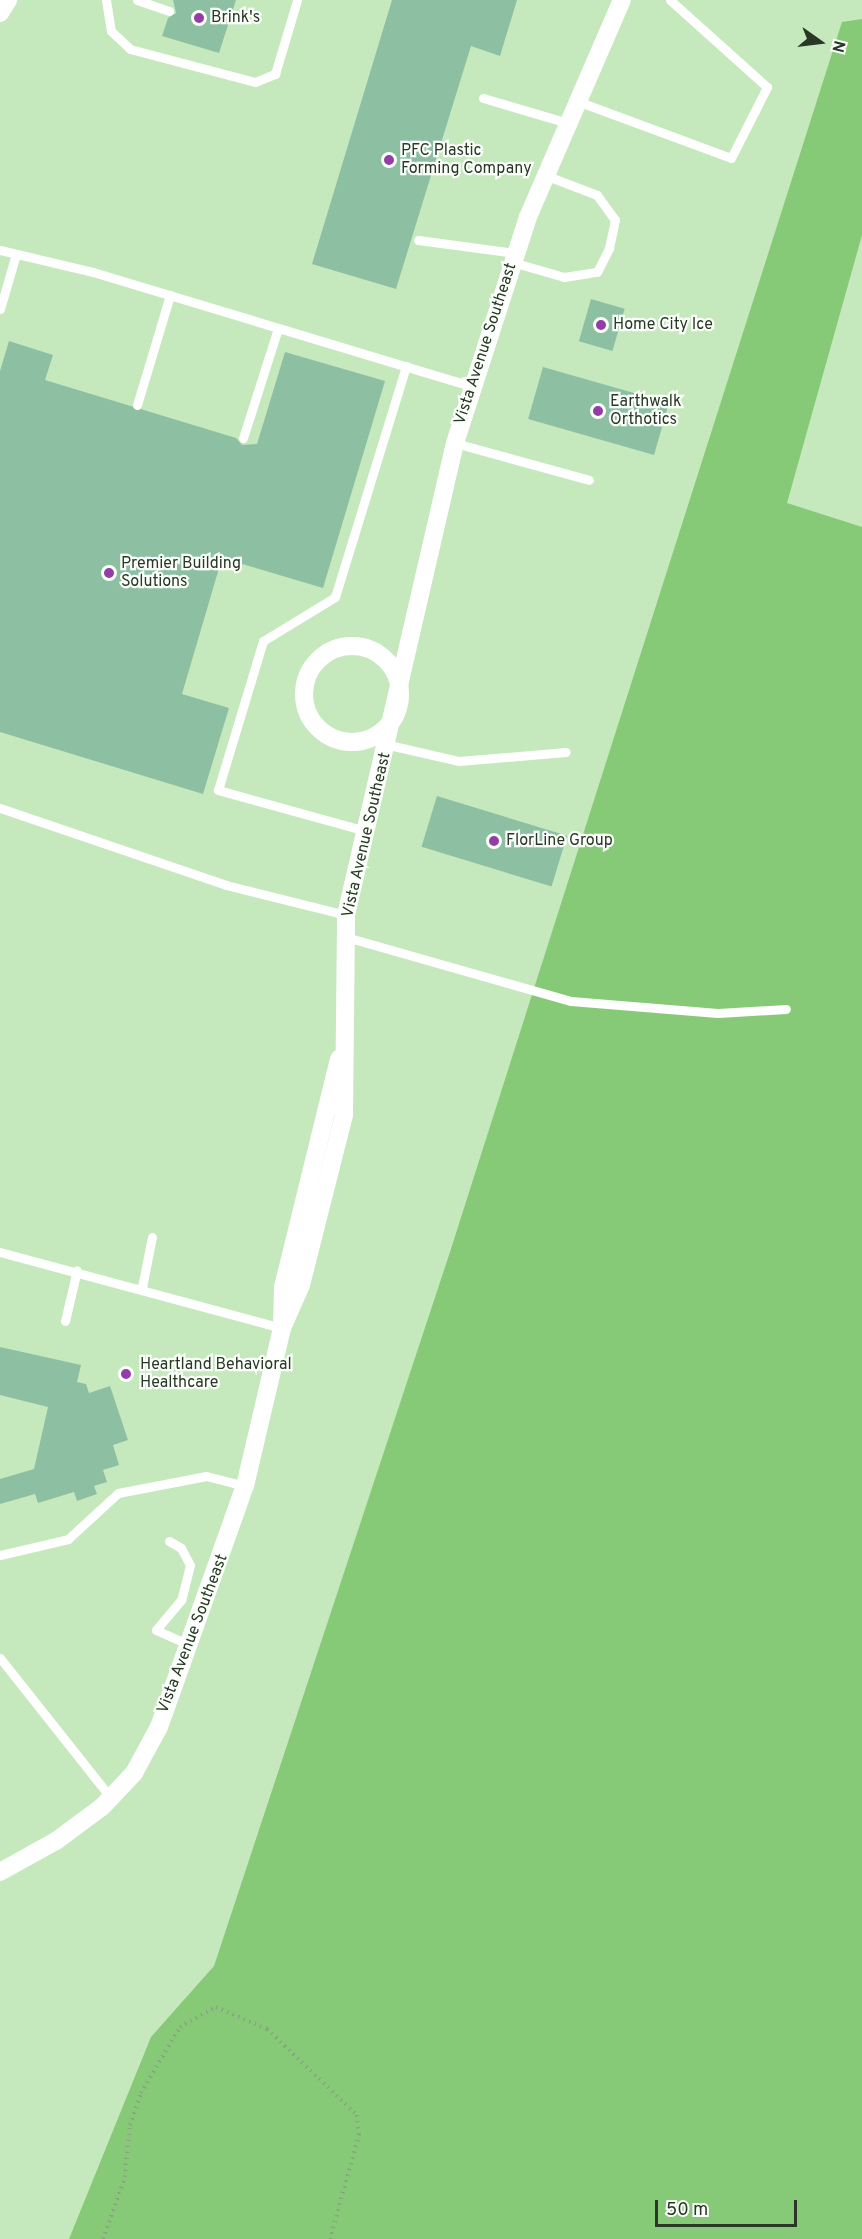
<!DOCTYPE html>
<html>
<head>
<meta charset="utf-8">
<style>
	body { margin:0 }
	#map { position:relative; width:862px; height:2239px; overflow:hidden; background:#c5e8bd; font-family:Overpass,sans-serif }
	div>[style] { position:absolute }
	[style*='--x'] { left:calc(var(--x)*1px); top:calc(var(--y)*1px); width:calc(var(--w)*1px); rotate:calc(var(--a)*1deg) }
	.green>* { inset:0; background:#86c976 }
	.building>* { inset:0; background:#8dc0a3; transform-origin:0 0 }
	.path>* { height:4px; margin-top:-2px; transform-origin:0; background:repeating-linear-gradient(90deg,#89a483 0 1.5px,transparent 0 6px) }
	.service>* { height:9px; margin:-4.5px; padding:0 4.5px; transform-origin:4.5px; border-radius:4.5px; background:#fff }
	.minor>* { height:18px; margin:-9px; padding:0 9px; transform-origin:9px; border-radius:9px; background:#fff }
	.minor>.ring { margin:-9px; padding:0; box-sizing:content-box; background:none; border:18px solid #fff; border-radius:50% }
	.dots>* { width:16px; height:16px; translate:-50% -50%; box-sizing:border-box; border:3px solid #fbfffa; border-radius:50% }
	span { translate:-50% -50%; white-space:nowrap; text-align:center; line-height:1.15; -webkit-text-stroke:4.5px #fbfffa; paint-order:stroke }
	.poi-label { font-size:16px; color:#293726 }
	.left { translate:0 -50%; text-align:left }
	.street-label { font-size:16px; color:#293726 }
	.north { position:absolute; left:790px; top:12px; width:60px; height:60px; -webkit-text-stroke:4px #fbfffa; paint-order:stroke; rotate:104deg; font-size:16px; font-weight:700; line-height:24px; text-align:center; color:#293726 }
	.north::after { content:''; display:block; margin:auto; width:21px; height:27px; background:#293726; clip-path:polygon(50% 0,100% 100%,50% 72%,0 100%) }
	.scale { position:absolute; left:655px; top:2200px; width:142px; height:27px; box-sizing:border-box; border:3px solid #293726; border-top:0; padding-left:8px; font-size:18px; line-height:21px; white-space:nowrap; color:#293726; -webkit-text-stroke:4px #fbfffa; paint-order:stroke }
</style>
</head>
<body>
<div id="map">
	<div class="green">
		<i style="clip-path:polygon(862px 19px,862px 235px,787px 503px,862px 527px,862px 2239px,69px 2239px,151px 2037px,214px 1966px,450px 1252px,842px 22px)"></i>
	</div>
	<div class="building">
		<i style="clip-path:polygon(173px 0,236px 0,219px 53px,162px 36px,168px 18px,176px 13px)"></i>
		<i style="clip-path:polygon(392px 0,517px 0,500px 56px,471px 46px,396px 289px,312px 264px)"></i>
		<i style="left:591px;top:299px;width:35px;height:44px;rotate:16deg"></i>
		<i style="clip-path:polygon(9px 341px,53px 355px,45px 380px,236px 438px,242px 445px,257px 444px,285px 352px,385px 381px,323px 588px,222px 558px,182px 694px,229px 708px,203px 794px,0 732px,0 371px)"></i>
		<i style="left:543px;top:367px;width:131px;height:54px;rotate:16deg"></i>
		<i style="left:437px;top:796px;width:136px;height:53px;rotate:17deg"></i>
		<i style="clip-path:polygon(0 1347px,81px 1365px,77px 1382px,86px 1384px,89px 1393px,110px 1386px,128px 1440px,113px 1445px,119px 1465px,103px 1470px,107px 1482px,94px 1486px,97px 1494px,77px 1501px,74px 1492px,38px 1503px,35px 1494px,0 1504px,0 1479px,34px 1469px,48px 1407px,0 1395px)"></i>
	</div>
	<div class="path">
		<i style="--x:103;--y:2239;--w:66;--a:-70.5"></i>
		<i style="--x:125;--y:2177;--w:52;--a:-84.5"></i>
		<i style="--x:130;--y:2125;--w:34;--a:-71"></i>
		<i style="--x:141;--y:2093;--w:77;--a:-59.4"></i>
		<i style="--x:180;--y:2027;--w:41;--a:-29.1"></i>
		<i style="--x:216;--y:2007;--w:56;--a:23.3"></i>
		<i style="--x:267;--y:2029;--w:124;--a:43.7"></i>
		<i style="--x:357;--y:2115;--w:19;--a:84"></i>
		<i style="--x:359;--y:2134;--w:109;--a:105.4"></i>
	</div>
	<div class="service">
		<i style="--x:106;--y:0;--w:31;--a:81"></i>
		<i style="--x:111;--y:31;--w:26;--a:43"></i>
		<i style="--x:130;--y:49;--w:129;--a:14.8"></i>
		<i style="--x:255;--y:82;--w:22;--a:-22"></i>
		<i style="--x:275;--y:74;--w:77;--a:-73.4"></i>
		<i style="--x:137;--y:0;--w:34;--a:19"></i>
		<i style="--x:483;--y:98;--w:89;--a:16.4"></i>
		<i style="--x:577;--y:101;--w:164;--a:20.3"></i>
		<i style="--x:731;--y:158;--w:80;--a:-63.1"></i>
		<i style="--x:767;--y:87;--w:130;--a:-138.1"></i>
		<i style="--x:418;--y:240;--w:98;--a:7.6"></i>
		<i style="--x:0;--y:250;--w:96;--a:13.3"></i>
		<i style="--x:93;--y:272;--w:395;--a:16.8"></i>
		<i style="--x:512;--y:262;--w:54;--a:16.1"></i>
		<i style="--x:564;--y:277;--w:33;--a:-9"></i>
		<i style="--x:597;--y:272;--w:27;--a:-63"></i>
		<i style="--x:609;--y:248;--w:29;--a:-78"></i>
		<i style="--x:615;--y:220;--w:31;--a:-126"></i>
		<i style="--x:597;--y:195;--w:56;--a:-159"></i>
		<i style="--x:0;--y:309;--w:57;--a:-73.8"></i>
		<i style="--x:137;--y:405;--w:115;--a:-73.3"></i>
		<i style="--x:243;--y:438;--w:115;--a:-72.3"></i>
		<i style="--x:455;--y:443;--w:139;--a:15.4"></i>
		<i style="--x:389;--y:745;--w:72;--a:12.9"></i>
		<i style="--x:459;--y:761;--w:107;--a:-4.8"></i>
		<i style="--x:0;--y:808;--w:239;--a:18.8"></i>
		<i style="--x:226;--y:885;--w:124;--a:14"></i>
		<i style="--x:366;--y:831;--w:154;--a:-164.5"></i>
		<i style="--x:218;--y:790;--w:156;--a:-73.2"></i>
		<i style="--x:263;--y:641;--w:84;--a:-31.4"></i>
		<i style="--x:335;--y:597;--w:242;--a:-72.9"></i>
		<i style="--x:346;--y:937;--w:234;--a:15.9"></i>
		<i style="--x:571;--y:1001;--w:147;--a:4.7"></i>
		<i style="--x:718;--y:1013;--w:68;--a:-3.4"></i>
		<i style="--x:0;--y:1252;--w:292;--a:15.1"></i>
		<i style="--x:142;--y:1287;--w:51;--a:-78.7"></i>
		<i style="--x:65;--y:1321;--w:52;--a:-76.8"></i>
		<i style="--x:169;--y:1541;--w:14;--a:30"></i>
		<i style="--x:181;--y:1548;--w:19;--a:62"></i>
		<i style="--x:190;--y:1565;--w:36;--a:104"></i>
		<i style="--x:181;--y:1600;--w:39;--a:130"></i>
		<i style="--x:156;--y:1630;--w:36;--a:24"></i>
		<i style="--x:0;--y:1555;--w:70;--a:-13.2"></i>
		<i style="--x:68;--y:1539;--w:68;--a:-42.6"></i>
		<i style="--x:118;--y:1493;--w:90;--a:-10.9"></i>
		<i style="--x:206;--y:1476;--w:40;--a:14.4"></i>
		<i style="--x:0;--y:1658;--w:179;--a:51.6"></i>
	</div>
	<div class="minor">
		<i style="--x:0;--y:13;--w:15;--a:-58"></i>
		<i class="ring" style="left:304px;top:646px;width:78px;height:78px"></i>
		<i style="--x:282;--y:1328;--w:47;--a:-66.2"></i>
		<i style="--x:301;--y:1285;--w:175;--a:-75.8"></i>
		<i style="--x:344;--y:1115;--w:200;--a:-89.4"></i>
		<i style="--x:346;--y:915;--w:484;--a:-77"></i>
		<i style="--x:455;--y:443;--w:237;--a:-72.1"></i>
		<i style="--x:528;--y:217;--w:236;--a:-66.6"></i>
		<i style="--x:0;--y:1872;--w:64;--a:-29"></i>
		<i style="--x:56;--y:1841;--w:57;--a:-36.5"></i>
		<i style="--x:102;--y:1807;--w:47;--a:-46.7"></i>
		<i style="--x:134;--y:1773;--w:52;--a:-61.5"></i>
		<i style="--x:159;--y:1727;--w:256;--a:-70.4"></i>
		<i style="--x:245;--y:1486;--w:162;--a:-76.8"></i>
		<i style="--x:282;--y:1328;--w:41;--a:-88.6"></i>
		<i style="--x:283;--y:1287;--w:235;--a:-76.2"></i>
	</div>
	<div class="dots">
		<i style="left:199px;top:18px;background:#943ca8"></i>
		<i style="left:389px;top:160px;background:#943ca8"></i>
		<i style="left:601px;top:325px;background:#943ca8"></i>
		<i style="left:598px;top:411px;background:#943ca8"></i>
		<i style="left:109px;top:573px;background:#943ca8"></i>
		<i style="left:494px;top:841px;background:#943ca8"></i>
		<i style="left:126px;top:1374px;background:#943ca8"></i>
	</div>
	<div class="poi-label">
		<span class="left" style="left:211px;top:18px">Brink's</span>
		<span class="left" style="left:401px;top:160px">PFC Plastic<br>Forming Company</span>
		<span class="left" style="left:613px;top:325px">Home City Ice</span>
		<span class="left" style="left:610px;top:411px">Earthwalk<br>Orthotics</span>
		<span class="left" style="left:121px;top:573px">Premier Building<br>Solutions</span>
		<span class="left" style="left:506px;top:841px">FlorLine Group</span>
		<span class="left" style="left:140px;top:1374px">Heartland Behavioral<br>Healthcare</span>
	</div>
	<div class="street-label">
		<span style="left:486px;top:344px;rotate:-72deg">Vista Avenue Southeast</span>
		<span style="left:367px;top:835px;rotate:-77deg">Vista Avenue Southeast</span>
		<span style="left:193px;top:1634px;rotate:-69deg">Vista Avenue Southeast</span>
	</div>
	<div class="north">N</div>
	<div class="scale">50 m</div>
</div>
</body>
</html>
